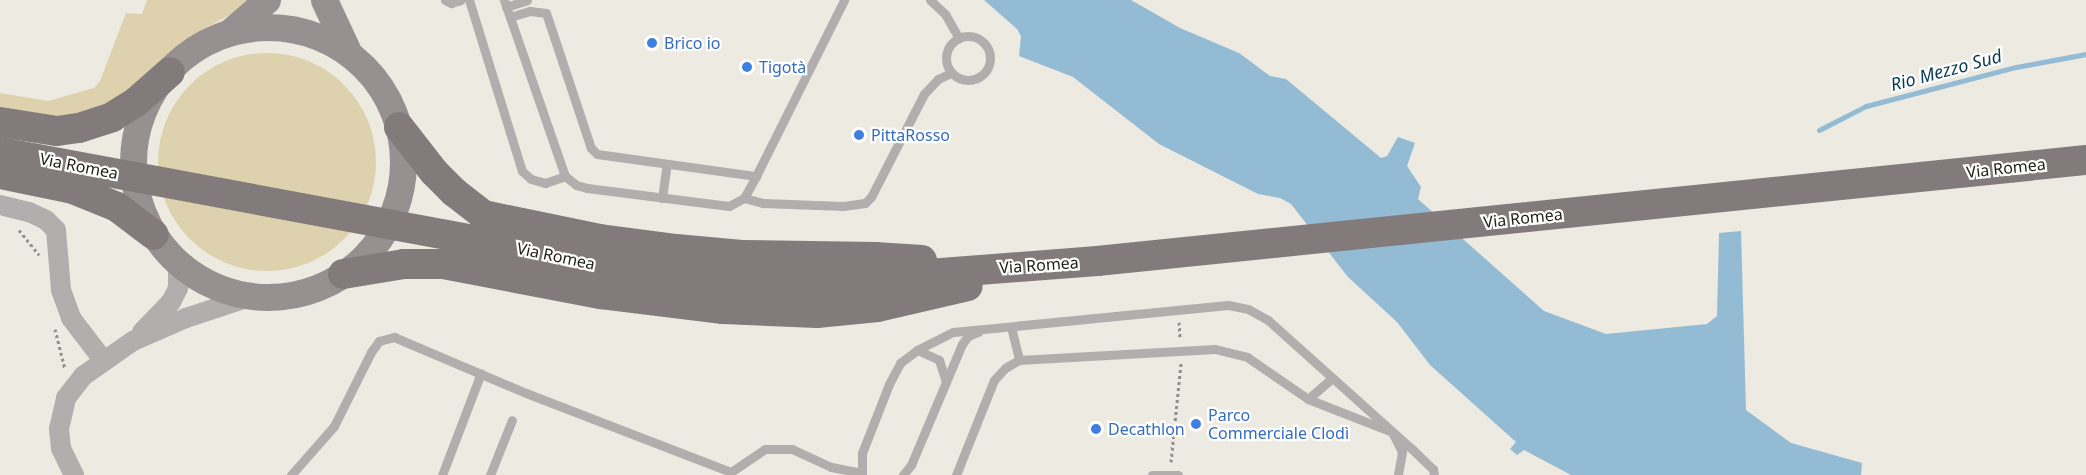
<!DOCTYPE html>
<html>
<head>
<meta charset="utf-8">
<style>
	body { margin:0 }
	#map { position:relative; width:2086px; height:475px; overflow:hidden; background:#edeae2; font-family:"Noto Sans",sans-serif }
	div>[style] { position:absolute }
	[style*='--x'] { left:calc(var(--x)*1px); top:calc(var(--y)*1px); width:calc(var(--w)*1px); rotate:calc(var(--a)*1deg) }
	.green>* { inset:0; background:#ded1ad }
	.round { border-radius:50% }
	.water>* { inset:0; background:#94bbd4 }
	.stream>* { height:5px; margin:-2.5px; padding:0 2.5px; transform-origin:2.5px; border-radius:2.5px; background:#94bbd4 }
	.path>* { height:3px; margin-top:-1.5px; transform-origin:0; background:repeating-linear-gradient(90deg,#918f89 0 3px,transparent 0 6px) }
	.service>* { height:9px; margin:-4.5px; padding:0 4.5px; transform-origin:4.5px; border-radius:4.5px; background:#b2aeae }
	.service>.ring { margin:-4.5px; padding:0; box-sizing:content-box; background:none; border:9px solid #b2aeae; border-radius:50% }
	.minor>* { height:20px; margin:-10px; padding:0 10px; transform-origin:10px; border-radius:10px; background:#b2aeae }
	.secondary>* { height:27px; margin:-13.5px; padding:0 13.5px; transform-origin:13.5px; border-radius:13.5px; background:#979090 }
	.secondary>.ring { margin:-13.5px; padding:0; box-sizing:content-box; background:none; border:27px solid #979090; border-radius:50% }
	.primary>* { height:30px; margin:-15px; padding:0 15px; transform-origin:15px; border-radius:15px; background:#837b7b }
	.primary-bridge>* { height:30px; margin:-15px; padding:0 15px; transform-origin:15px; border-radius:15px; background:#837b7b }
	.dots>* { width:16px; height:16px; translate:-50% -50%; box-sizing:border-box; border:3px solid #fff; border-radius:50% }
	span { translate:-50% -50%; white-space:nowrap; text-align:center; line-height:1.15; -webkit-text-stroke:4.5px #fff; paint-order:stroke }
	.shop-label { font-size:16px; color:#366cbe }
	.left { translate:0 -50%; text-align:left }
	.street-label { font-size:16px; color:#1e1d1a }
	.water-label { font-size:18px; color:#083c56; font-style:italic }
</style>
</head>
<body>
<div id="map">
	<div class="green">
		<i style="clip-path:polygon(147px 0,256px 0,199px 32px,168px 56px,118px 103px,56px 122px,0 115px,0 93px,48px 101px,94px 88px,100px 81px,126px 13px,142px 14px)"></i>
		<i class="round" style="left:158px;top:53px;width:218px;height:218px"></i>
	</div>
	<div class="water">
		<i style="clip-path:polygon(984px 0,1131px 0,1180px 28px,1239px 53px,1270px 76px,1286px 79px,1381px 158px,1387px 156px,1398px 137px,1415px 143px,1407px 166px,1421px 187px,1418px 199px,1544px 311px,1606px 334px,1707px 324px,1717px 316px,1719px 233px,1741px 231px,1746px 410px,1791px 443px,1862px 463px,1861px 475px,1571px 475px,1524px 450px,1517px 455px,1510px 449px,1516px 442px,1430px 365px,1397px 322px,1348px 277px,1291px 204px,1280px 198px,1258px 194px,1159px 144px,1073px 77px,1019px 56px,1021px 36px,1017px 29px)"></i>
	</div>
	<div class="stream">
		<i style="--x:1819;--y:130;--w:53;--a:-27.1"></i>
		<i style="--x:1866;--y:106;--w:155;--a:-14.6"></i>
		<i style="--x:2016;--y:67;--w:71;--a:-10.5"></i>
	</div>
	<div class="path">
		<i style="--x:19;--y:230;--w:32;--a:51"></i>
		<i style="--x:1179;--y:322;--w:15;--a:86"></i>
		<i style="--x:55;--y:329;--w:41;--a:76"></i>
		<i style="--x:1171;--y:462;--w:99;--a:-84.2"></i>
	</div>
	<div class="service">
		<i style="--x:445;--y:0;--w:7;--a:27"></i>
		<i style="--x:451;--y:3;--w:10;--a:-17"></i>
		<i style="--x:469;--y:0;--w:179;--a:72.8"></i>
		<i style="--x:522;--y:171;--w:12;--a:42"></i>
		<i style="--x:531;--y:179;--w:15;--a:16"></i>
		<i style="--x:545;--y:183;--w:21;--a:-19"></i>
		<i style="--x:504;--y:0;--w:186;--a:70.9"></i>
		<i style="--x:565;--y:176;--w:14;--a:39"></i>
		<i style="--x:576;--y:185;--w:11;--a:15"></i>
		<i style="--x:587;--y:188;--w:143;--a:7.2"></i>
		<i style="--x:729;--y:206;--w:17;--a:-28"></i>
		<i style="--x:744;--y:198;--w:25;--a:-61"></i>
		<i style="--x:756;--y:176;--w:197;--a:-63.4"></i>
		<i style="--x:930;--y:0;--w:21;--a:43"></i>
		<i style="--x:945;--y:14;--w:28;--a:60"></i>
		<i style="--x:506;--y:7;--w:22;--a:-18"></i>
		<i style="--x:510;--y:17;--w:21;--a:-17"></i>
		<i style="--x:530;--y:11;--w:16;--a:7"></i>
		<i style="--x:546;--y:13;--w:142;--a:71.6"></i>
		<i style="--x:591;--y:148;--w:8;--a:45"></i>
		<i style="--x:597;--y:154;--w:161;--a:7.9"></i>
		<i class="ring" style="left:946px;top:36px;width:35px;height:35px"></i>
		<i style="--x:662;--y:198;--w:34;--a:-82"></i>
		<i style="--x:744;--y:198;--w:20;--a:15"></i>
		<i style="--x:763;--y:203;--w:80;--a:2.1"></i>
		<i style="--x:843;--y:206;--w:22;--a:-8"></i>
		<i style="--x:865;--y:203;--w:8;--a:-45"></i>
		<i style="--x:871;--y:197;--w:116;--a:-62.8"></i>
		<i style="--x:924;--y:94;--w:21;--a:-47"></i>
		<i style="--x:938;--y:79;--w:14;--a:-25"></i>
		<i style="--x:1011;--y:327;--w:34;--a:76"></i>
		<i style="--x:917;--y:350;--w:40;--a:-26.6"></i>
		<i style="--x:953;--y:332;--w:276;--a:-5.6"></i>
		<i style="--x:1228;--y:305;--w:20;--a:11"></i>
		<i style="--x:1248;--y:309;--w:23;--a:29"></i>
		<i style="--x:1268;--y:320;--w:193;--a:41.9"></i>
		<i style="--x:1412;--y:449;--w:29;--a:44"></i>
		<i style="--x:1433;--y:469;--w:6;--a:81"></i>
		<i style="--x:946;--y:382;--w:41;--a:-67.2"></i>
		<i style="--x:962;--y:344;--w:10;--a:-53"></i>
		<i style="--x:968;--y:336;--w:11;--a:-22"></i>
		<i style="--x:1308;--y:399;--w:32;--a:-41"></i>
		<i style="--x:291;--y:475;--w:65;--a:-48.7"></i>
		<i style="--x:334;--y:426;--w:83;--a:-63.4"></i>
		<i style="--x:371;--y:352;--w:14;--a:-54"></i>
		<i style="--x:379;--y:341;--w:16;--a:-15"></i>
		<i style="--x:394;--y:337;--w:143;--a:23"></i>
		<i style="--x:526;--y:393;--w:220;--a:21.1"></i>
		<i style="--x:731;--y:472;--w:41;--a:-34.1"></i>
		<i style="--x:765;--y:449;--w:27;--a:0"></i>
		<i style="--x:792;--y:449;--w:43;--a:24.8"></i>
		<i style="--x:831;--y:467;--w:31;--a:11"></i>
		<i style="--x:442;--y:475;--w:109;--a:-69.1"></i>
		<i style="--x:490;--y:475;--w:59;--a:-68.2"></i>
		<i style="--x:862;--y:475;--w:22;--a:-90"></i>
		<i style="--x:862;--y:453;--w:74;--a:-68.6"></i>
		<i style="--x:889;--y:384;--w:24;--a:-62"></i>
		<i style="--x:900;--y:363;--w:21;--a:-37"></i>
		<i style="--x:917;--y:350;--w:24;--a:24"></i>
		<i style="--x:939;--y:360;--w:23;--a:72"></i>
		<i style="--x:946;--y:382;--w:90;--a:112.9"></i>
		<i style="--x:911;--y:465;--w:13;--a:129"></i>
		<i style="--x:956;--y:475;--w:102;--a:-68.2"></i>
		<i style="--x:994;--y:380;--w:16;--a:-47"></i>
		<i style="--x:1005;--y:368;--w:16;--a:-30"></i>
		<i style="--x:1019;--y:360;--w:196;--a:-3.2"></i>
		<i style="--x:1215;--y:349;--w:33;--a:14"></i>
		<i style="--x:1247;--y:357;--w:74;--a:34.5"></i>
		<i style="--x:1308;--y:399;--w:90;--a:21.4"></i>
		<i style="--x:1392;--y:432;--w:22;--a:63"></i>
		<i style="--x:1402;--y:452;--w:23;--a:100"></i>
		<i style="--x:1152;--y:475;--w:26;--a:0"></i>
	</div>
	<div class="minor">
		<i style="--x:0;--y:205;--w:30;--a:14"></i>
		<i style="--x:29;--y:212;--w:19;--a:25"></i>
		<i style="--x:46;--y:220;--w:14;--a:45"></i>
		<i style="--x:56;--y:230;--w:60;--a:85.2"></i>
		<i style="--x:61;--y:290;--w:30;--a:70"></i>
		<i style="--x:71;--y:318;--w:53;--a:52.7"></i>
		<i style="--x:142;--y:332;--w:42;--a:-46"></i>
		<i style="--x:171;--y:302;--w:16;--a:-63"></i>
		<i style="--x:178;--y:288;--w:18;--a:-90"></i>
		<i style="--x:178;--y:270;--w:16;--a:-117"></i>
		<i style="--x:74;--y:475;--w:30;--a:-116"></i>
		<i style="--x:61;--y:448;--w:19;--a:-96"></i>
		<i style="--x:59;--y:429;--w:32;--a:-77"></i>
		<i style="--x:66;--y:398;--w:28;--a:-52"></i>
		<i style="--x:83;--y:376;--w:61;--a:-35"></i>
		<i style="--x:133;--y:341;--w:58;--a:-23.5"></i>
		<i style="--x:186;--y:318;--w:70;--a:-18.4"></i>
	</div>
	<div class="secondary">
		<i style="--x:324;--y:0;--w:54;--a:64.9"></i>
		<i class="ring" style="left:133px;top:27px;width:243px;height:243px"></i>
		<i style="--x:232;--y:30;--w:46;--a:-40.6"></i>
	</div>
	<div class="primary">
		<i style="--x:0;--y:122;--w:58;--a:9"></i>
		<i style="--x:57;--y:131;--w:22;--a:-8"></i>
		<i style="--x:79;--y:128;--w:35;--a:-18"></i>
		<i style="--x:112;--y:117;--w:28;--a:-32"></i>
		<i style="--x:136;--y:102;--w:45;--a:-41.4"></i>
		<i style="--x:399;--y:127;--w:57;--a:52.1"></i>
		<i style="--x:434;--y:172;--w:28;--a:45"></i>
		<i style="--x:454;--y:192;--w:37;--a:38"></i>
		<i style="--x:483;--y:215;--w:119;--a:11.6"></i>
		<i style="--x:600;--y:239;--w:77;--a:7.5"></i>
		<i style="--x:676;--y:249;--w:66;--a:5.2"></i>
		<i style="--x:742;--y:255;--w:133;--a:0.9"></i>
		<i style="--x:875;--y:257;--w:47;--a:3.7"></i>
		<i style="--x:0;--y:174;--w:75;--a:11.6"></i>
		<i style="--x:73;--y:189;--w:48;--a:22.2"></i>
		<i style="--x:117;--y:207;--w:46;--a:37.1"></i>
		<i style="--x:506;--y:246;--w:174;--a:10.9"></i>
		<i style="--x:677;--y:279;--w:147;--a:2.3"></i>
		<i style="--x:824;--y:285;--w:79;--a:-6.6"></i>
		<i style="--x:902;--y:276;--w:196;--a:-4.4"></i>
		<i style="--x:1097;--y:261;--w:994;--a:-5.83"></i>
		<i style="--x:343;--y:274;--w:62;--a:-9.3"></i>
		<i style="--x:404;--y:264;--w:39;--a:0"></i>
		<i style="--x:443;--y:264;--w:161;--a:10.8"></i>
		<i style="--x:601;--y:294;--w:123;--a:7"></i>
		<i style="--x:723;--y:309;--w:94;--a:2.4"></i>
		<i style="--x:817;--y:313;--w:61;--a:-5.6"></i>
		<i style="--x:878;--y:307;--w:92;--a:-13.1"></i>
	</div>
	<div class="primary-bridge">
		<i style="--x:0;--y:152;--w:515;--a:10.52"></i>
	</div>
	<div class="dots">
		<i style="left:652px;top:43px;background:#3f7fe0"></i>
		<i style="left:747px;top:67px;background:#3f7fe0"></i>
		<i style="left:859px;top:135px;background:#3f7fe0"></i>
		<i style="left:1196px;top:424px;background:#3f7fe0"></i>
		<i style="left:1096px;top:429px;background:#3f7fe0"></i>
	</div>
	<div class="shop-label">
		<span class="left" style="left:664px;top:43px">Brico io</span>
		<span class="left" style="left:759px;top:67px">Tigotà</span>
		<span class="left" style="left:871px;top:135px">PittaRosso</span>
		<span class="left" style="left:1208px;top:424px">Parco<br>Commerciale Clodì</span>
		<span class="left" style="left:1108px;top:429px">Decathlon</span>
	</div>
	<div class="street-label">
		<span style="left:79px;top:166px;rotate:11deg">Via Romea</span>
		<span style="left:2006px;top:168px;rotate:-6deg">Via Romea</span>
		<span style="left:1523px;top:218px;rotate:-6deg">Via Romea</span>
		<span style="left:556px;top:256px;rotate:12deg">Via Romea</span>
		<span style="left:1039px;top:265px;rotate:-4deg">Via Romea</span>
	</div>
	<div class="water-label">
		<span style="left:1946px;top:70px;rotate:-15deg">Rio Mezzo Sud</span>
	</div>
</div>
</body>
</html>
